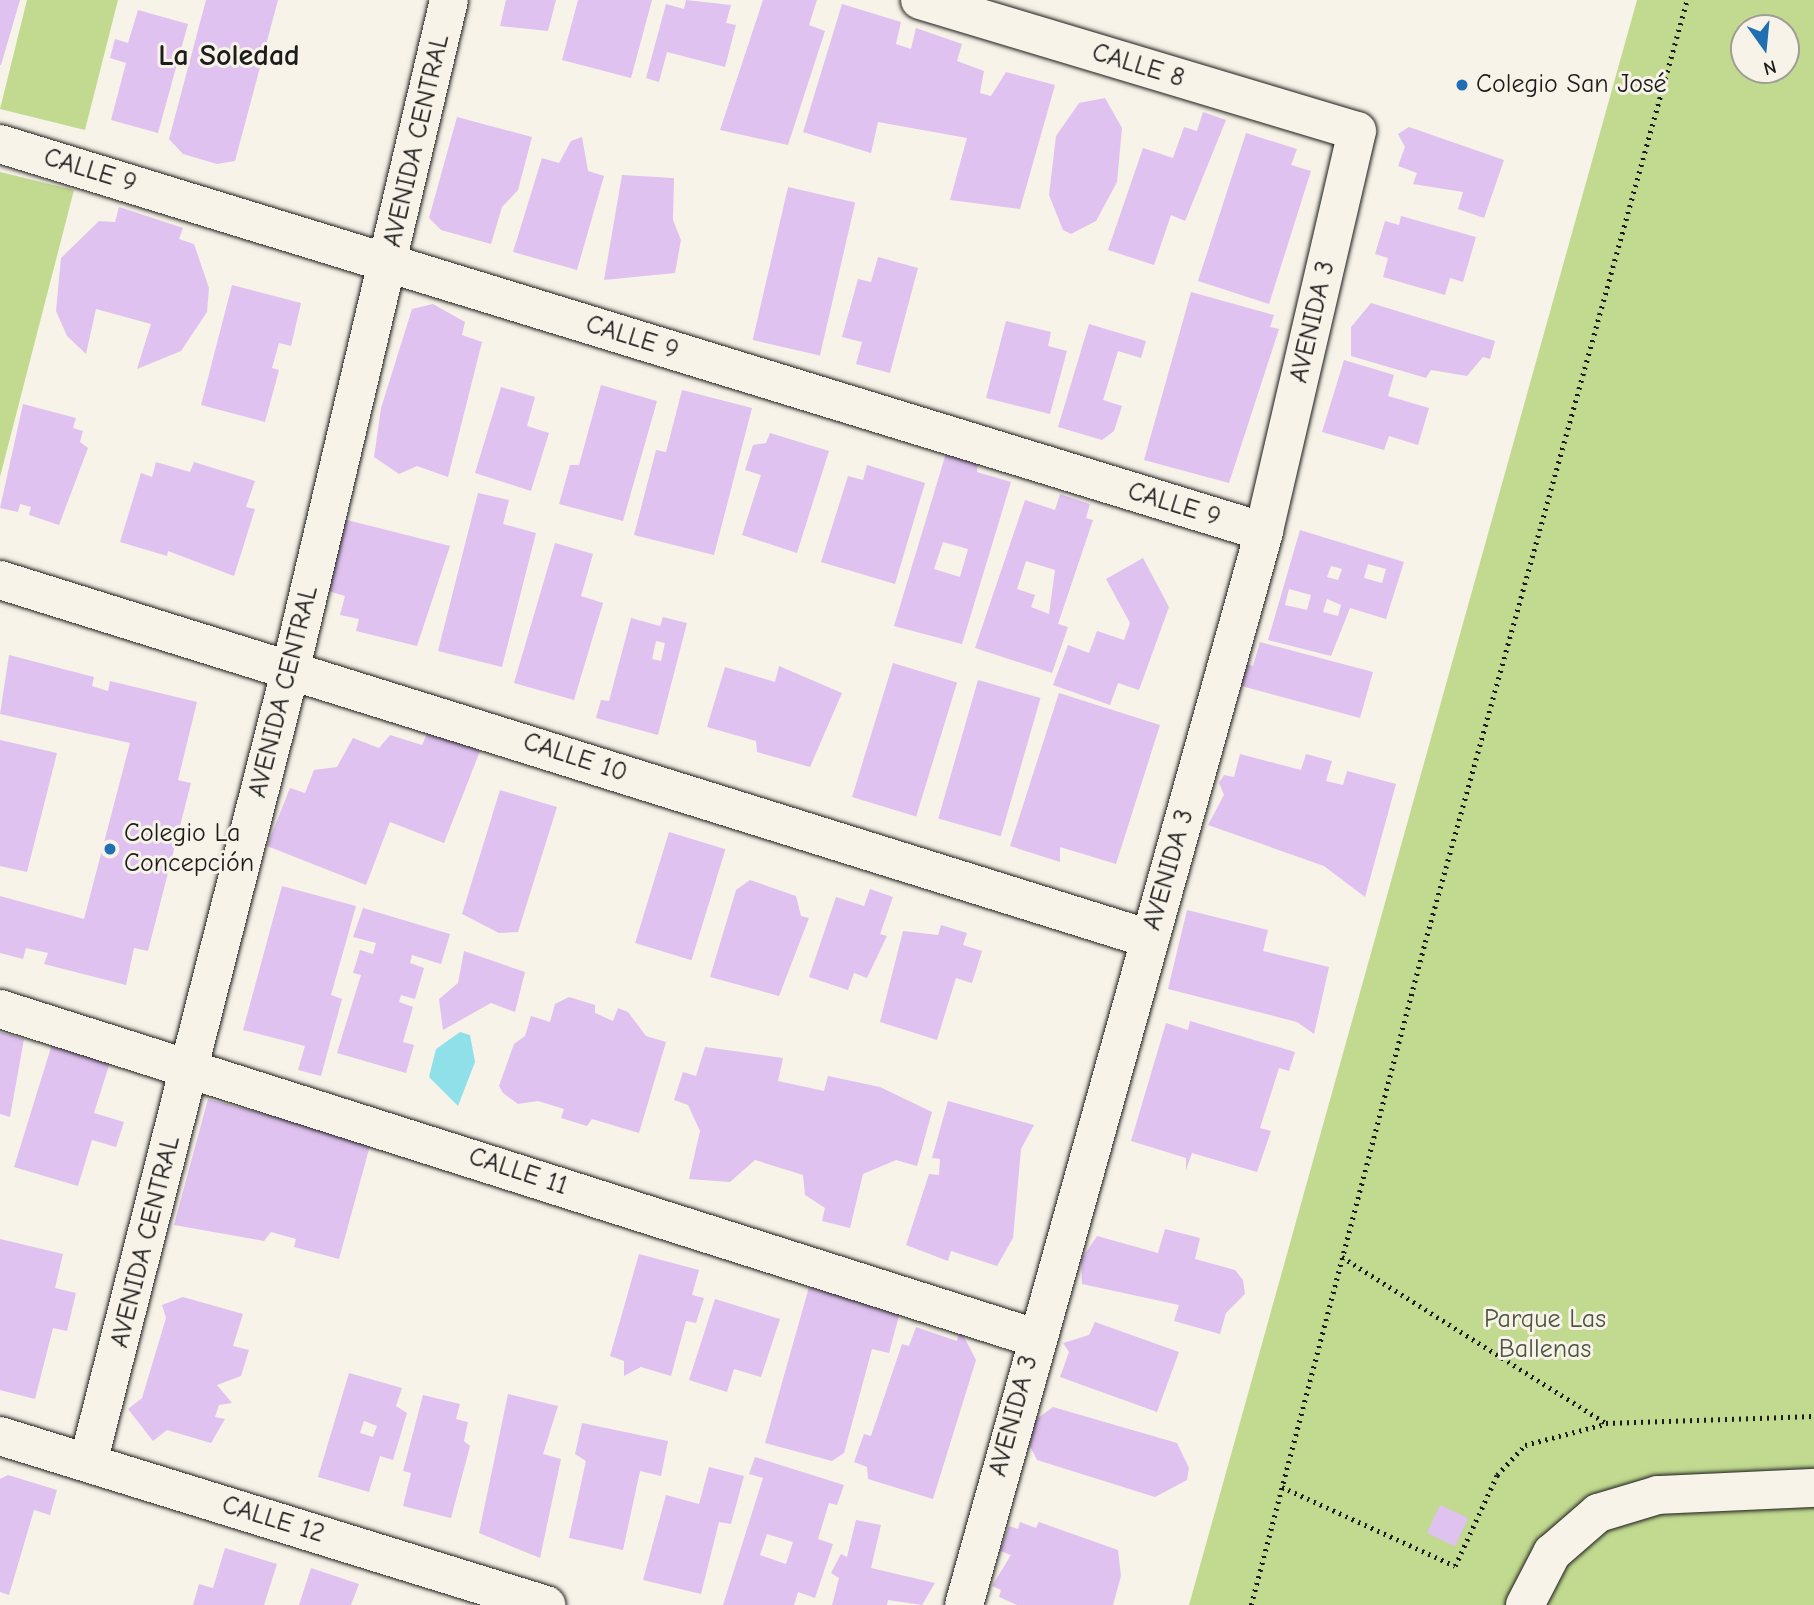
<!DOCTYPE html>
<html>
<head>
<meta charset="utf-8">
<style>
	body { margin:0 }
	#map { position:relative; width:1814px; height:1605px; overflow:hidden; background:#f7f3e8; font-family:"Comic Neue",sans-serif }
	div>[style] { position:absolute }
	[style*='--x'] { left:calc(var(--x)*1px); top:calc(var(--y)*1px); width:calc(var(--w)*1px); rotate:calc(var(--a)*1deg) }
	.green>* { inset:0; background:#c2da90 }
	.water>* { inset:0; background:#90e0ea }
	.building>* { inset:0; background:#dfc2ef; transform-origin:0 0 }
	.path>* { height:4.5px; margin-top:-2.25px; transform-origin:0; background:repeating-linear-gradient(90deg,#1c1c1c 0 2px,transparent 0 7px) }
	.roads { filter:drop-shadow(0 0 2px #1c1c1c) drop-shadow(0 0 2px #1c1c1c) }
	.minor>* { height:38px; margin:-19px; padding:0 19px; transform-origin:19px; border-radius:19px; background:#f7f3e8 }
	.dots>* { width:19px; height:19px; translate:-50% -50%; box-sizing:border-box; border:4px solid #f7f3e8; border-radius:50% }
	span { translate:-50% -50%; white-space:nowrap; text-align:center; line-height:1.15; -webkit-text-stroke:6px #f7f3e8; paint-order:stroke }
	.street-label { font-size:26px; color:#1c1c1c }
	.poi-label { font-size:26px; color:#1c1c1c }
	.left { translate:0 -50%; text-align:left }
	.park-label { font-size:26px; color:#4e553f }
	.quarter-label { font-size:30px; color:#1c1c1c; font-weight:700 }
	.north { position:absolute; left:1730px; top:14px; width:70px; height:70px; box-sizing:border-box; background:#f7f3e8; border:2px solid #9f9d96; border-radius:50%; rotate:165deg; font-size:19px; font-weight:700; line-height:28px; text-align:center; color:#1c1c1c }
	.north::after { content:''; display:block; margin:auto; width:24px; height:32px; background:#1f6fb2; clip-path:polygon(50% 0,100% 100%,50% 72%,0 100%) }
</style>
</head>
<body>
<div id="map">
	<div class="green">
		<i style="clip-path:polygon(27px 0,118px 0,85px 130px,0 109px)"></i>
		<i style="clip-path:polygon(evenodd,1637px 0,1814px 0,1814px 1605px,1189px 1605px,1637px 0,1744px 28px,1786px 28px,1786px 70px,1744px 70px,1744px 28px)"></i>
		<i style="clip-path:polygon(0 172px,74px 190px,0 477px)"></i>
	</div>
	<div class="water">
		<i style="clip-path:polygon(460px 1032px,470px 1035px,475px 1062px,458px 1106px,429px 1077px,436px 1049px)"></i>
	</div>
	<div class="building">
		<i style="clip-path:polygon(0 0,20px 0,1px 65px,0 65px)"></i>
		<i style="clip-path:polygon(206px 0,278px 0,235px 161px,217px 164px,183px 154px,169px 139px)"></i>
		<i style="clip-path:polygon(506px 0,556px 0,548px 31px,500px 26px)"></i>
		<i style="clip-path:polygon(578px 0,652px 0,631px 78px,562px 60px)"></i>
		<i style="clip-path:polygon(686px 0,731px 5px,726px 23px,736px 25px,725px 67px,667px 52px,659px 82px,646px 78px,666px 4px,684px 9px)"></i>
		<i style="clip-path:polygon(763px 0,817px 0,809px 25px,825px 31px,788px 145px,720px 130px)"></i>
		<i style="clip-path:polygon(842px 4px,901px 22px,896px 44px,911px 49px,916px 28px,962px 44px,957px 61px,984px 71px,980px 93px,991px 96px,1006px 72px,1055px 85px,1020px 209px,950px 200px,967px 138px,878px 122px,871px 153px,803px 132px)"></i>
		<i style="clip-path:polygon(138px 10px,188px 24px,158px 133px,111px 120px,126px 63px,110px 58px,115px 39px,128px 43px)"></i>
		<i style="clip-path:polygon(1105px 98px,1122px 128px,1117px 182px,1096px 221px,1071px 234px,1063px 230px,1049px 195px,1056px 136px,1079px 103px)"></i>
		<i style="clip-path:polygon(1203px 112px,1226px 120px,1185px 221px,1171px 215px,1154px 265px,1108px 250px,1143px 148px,1173px 158px,1184px 127px,1197px 131px)"></i>
		<i style="clip-path:polygon(457px 117px,532px 137px,518px 190px,502px 207px,491px 244px,441px 230px,429px 218px)"></i>
		<i style="clip-path:polygon(1409px 127px,1504px 160px,1484px 218px,1458px 209px,1463px 192px,1413px 184px,1417px 173px,1398px 166px,1405px 147px,1398px 134px)"></i>
		<i style="clip-path:polygon(1246px 133px,1297px 149px,1291px 165px,1311px 171px,1269px 304px,1198px 281px)"></i>
		<i style="clip-path:polygon(582px 137px,588px 171px,604px 176px,577px 270px,513px 252px,542px 158px,559px 163px,571px 141px)"></i>
		<i style="clip-path:polygon(622px 175px,674px 178px,673px 220px,681px 240px,675px 273px,604px 280px)"></i>
		<i style="left:788px;top:187px;width:69px;height:157px;rotate:13deg"></i>
		<i style="clip-path:polygon(119px 207px,183px 228px,179px 239px,194px 244px,209px 288px,207px 312px,181px 351px,137px 369px,151px 324px,96px 309px,86px 354px,67px 336px,56px 311px,61px 258px,99px 221px,115px 222px)"></i>
		<i style="clip-path:polygon(1401px 216px,1476px 237px,1463px 282px,1450px 278px,1445px 295px,1383px 277px,1388px 258px,1375px 254px,1385px 221px,1399px 225px)"></i>
		<i style="clip-path:polygon(878px 257px,918px 268px,890px 373px,856px 364px,862px 342px,842px 337px,858px 279px,871px 282px)"></i>
		<i style="clip-path:polygon(232px 285px,301px 303px,291px 346px,279px 343px,272px 368px,279px 370px,265px 422px,201px 405px)"></i>
		<i style="clip-path:polygon(1191px 292px,1274px 315px,1270px 327px,1279px 329px,1229px 483px,1144px 460px)"></i>
		<i style="clip-path:polygon(1371px 303px,1495px 341px,1490px 359px,1483px 357px,1467px 376px,1431px 370px,1426px 378px,1351px 356px,1351px 327px)"></i>
		<i style="clip-path:polygon(433px 304px,465px 322px,462px 335px,482px 342px,448px 477px,417px 466px,399px 474px,374px 457px,381px 408px,412px 309px)"></i>
		<i style="clip-path:polygon(1006px 321px,1051px 332px,1048px 346px,1067px 351px,1050px 414px,986px 398px)"></i>
		<i style="clip-path:polygon(1089px 324px,1146px 341px,1141px 358px,1118px 351px,1103px 400px,1122px 406px,1114px 431px,1102px 440px,1058px 427px)"></i>
		<i style="clip-path:polygon(1344px 360px,1394px 375px,1388px 396px,1429px 408px,1418px 445px,1389px 436px,1384px 450px,1322px 432px)"></i>
		<i style="clip-path:polygon(601px 385px,657px 401px,623px 521px,559px 504px,570px 465px,579px 465px)"></i>
		<i style="clip-path:polygon(501px 387px,535px 397px,527px 426px,549px 433px,531px 491px,475px 473px)"></i>
		<i style="clip-path:polygon(682px 390px,752px 408px,714px 555px,634px 535px,656px 450px,666px 452px)"></i>
		<i style="clip-path:polygon(23px 404px,76px 418px,73px 428px,83px 431px,80px 442px,88px 448px,59px 525px,29px 515px,31px 507px,20px 504px,18px 512px,0 508px)"></i>
		<i style="clip-path:polygon(770px 433px,829px 451px,797px 553px,742px 535px,761px 475px,745px 470px,753px 445px,766px 443px)"></i>
		<i style="clip-path:polygon(evenodd,946px 453px,978px 461px,977px 472px,1011px 482px,962px 644px,894px 626px,946px 453px,943px 542px,968px 549px,960px 577px,934px 569px,943px 542px)"></i>
		<i style="clip-path:polygon(156px 462px,190px 472px,194px 462px,255px 481px,246px 507px,255px 509px,234px 576px,168px 551px,167px 556px,120px 542px,141px 473px,152px 477px)"></i>
		<i style="clip-path:polygon(867px 465px,925px 483px,895px 584px,821px 562px,848px 476px,863px 480px)"></i>
		<i style="clip-path:polygon(478px 493px,509px 500px,503px 524px,536px 533px,502px 667px,438px 651px)"></i>
		<i style="clip-path:polygon(evenodd,1060px 494px,1090px 504px,1086px 518px,1093px 520px,1058px 624px,1068px 627px,1052px 673px,975px 648px,1025px 500px,1055px 510px,1060px 494px,1026px 561px,1055px 570px,1049px 614px,1031px 607px,1035px 595px,1017px 589px,1026px 561px)"></i>
		<i style="clip-path:polygon(343px 519px,450px 546px,417px 646px,356px 631px,359px 619px,340px 615px,345px 596px,325px 590px)"></i>
		<i style="clip-path:polygon(evenodd,1300px 530px,1404px 562px,1386px 619px,1350px 608px,1331px 656px,1268px 640px,1300px 530px,1368px 564px,1386px 569px,1382px 583px,1364px 578px,1368px 564px,1300px 530px,1331px 566px,1342px 569px,1338px 580px,1327px 577px,1331px 566px,1300px 530px,1289px 589px,1311px 595px,1307px 610px,1285px 605px,1289px 589px,1300px 530px,1327px 599px,1341px 605px,1338px 616px,1323px 612px,1327px 599px)"></i>
		<i style="clip-path:polygon(555px 543px,593px 554px,581px 596px,603px 603px,574px 700px,514px 683px)"></i>
		<i style="clip-path:polygon(1143px 558px,1169px 607px,1139px 690px,1118px 683px,1110px 705px,1053px 685px,1068px 645px,1089px 653px,1097px 631px,1124px 640px,1130px 623px,1106px 579px)"></i>
		<i style="clip-path:polygon(evenodd,663px 617px,687px 623px,658px 735px,596px 718px,601px 700px,609px 701px,631px 618px,660px 626px,663px 617px,656px 641px,665px 643px,661px 661px,652px 659px,656px 641px)"></i>
		<i style="clip-path:polygon(1260px 642px,1373px 672px,1360px 718px,1234px 684px,1240px 662px,1253px 666px)"></i>
		<i style="clip-path:polygon(9px 655px,94px 677px,92px 686px,108px 691px,110px 681px,197px 702px,178px 780px,191px 783px,148px 951px,134px 948px,126px 985px,44px 964px,48px 953px,26px 948px,23px 959px,0 953px,0 896px,84px 919px,130px 743px,0 714px)"></i>
		<i style="left:893px;top:663px;width:67px;height:140px;rotate:17deg"></i>
		<i style="clip-path:polygon(779px 666px,842px 693px,810px 767px,757px 752px,756px 741px,707px 727px,725px 667px,775px 682px)"></i>
		<i style="left:978px;top:680px;width:65px;height:144px;rotate:16deg"></i>
		<i style="clip-path:polygon(1059px 693px,1160px 725px,1116px 864px,1060px 847px,1060px 862px,1010px 846px)"></i>
		<i style="clip-path:polygon(428px 731px,480px 751px,444px 843px,390px 822px,366px 885px,267px 846px,290px 788px,305px 793px,314px 770px,337px 767px,353px 738px,379px 748px,390px 735px,422px 745px)"></i>
		<i style="clip-path:polygon(0 740px,57px 753px,27px 872px,0 866px)"></i>
		<i style="clip-path:polygon(1240px 754px,1301px 770px,1306px 754px,1332px 761px,1326px 781px,1343px 785px,1347px 771px,1396px 784px,1365px 897px,1324px 866px,1208px 825px,1224px 795px,1219px 783px,1224px 775px,1234px 777px)"></i>
		<i style="clip-path:polygon(500px 790px,557px 807px,518px 932px,499px 933px,462px 914px)"></i>
		<i style="left:669px;top:832px;width:59px;height:116px;rotate:17deg"></i>
		<i style="clip-path:polygon(750px 880px,796px 896px,801px 916px,809px 918px,779px 996px,710px 977px,736px 890px)"></i>
		<i style="clip-path:polygon(282px 886px,356px 906px,331px 995px,342px 999px,321px 1076px,298px 1070px,305px 1046px,243px 1030px)"></i>
		<i style="clip-path:polygon(870px 889px,893px 897px,880px 934px,887px 936px,867px 978px,854px 973px,848px 990px,809px 977px,836px 897px,864px 906px)"></i>
		<i style="clip-path:polygon(363px 908px,450px 934px,441px 964px,412px 955px,410px 963px,424px 968px,415px 999px,401px 995px,399px 1002px,413px 1007px,403px 1042px,414px 1045px,406px 1073px,337px 1053px,361px 975px,353px 973px,360px 950px,373px 954px,376px 943px,353px 937px)"></i>
		<i style="clip-path:polygon(1187px 910px,1268px 930px,1263px 951px,1329px 967px,1314px 1034px,1297px 1022px,1168px 989px)"></i>
		<i style="clip-path:polygon(941px 925px,967px 933px,963px 945px,982px 951px,972px 983px,956px 978px,937px 1040px,880px 1022px,903px 931px,938px 935px)"></i>
		<i style="clip-path:polygon(464px 951px,525px 972px,515px 1012px,491px 1003px,443px 1030px,439px 999px,458px 983px)"></i>
		<i style="clip-path:polygon(569px 997px,595px 1005px,595px 1013px,613px 1021px,618px 1008px,628px 1012px,646px 1036px,666px 1042px,639px 1133px,592px 1119px,587px 1126px,561px 1118px,564px 1109px,538px 1101px,518px 1104px,503px 1093px,499px 1086px,514px 1044px,525px 1036px,531px 1016px,550px 1022px,555px 1004px)"></i>
		<i style="clip-path:polygon(1190px 1021px,1295px 1052px,1289px 1071px,1279px 1068px,1260px 1128px,1271px 1131px,1257px 1172px,1192px 1153px,1186px 1170px,1186px 1158px,1131px 1141px,1166px 1023px,1188px 1030px)"></i>
		<i style="clip-path:polygon(0 1032px,24px 1039px,10px 1117px,0 1114px)"></i>
		<i style="clip-path:polygon(53px 1041px,111px 1059px,94px 1113px,124px 1122px,116px 1147px,92px 1140px,78px 1186px,14px 1167px)"></i>
		<i style="clip-path:polygon(705px 1047px,783px 1058px,778px 1081px,824px 1091px,828px 1076px,880px 1087px,932px 1112px,917px 1166px,896px 1160px,863px 1174px,850px 1228px,822px 1221px,825px 1208px,805px 1195px,803px 1175px,755px 1160px,730px 1182px,689px 1179px,700px 1131px,688px 1105px,674px 1100px,683px 1072px,696px 1076px)"></i>
		<i style="clip-path:polygon(208px 1099px,371px 1142px,339px 1259px,294px 1247px,296px 1239px,271px 1232px,264px 1241px,174px 1225px)"></i>
		<i style="clip-path:polygon(948px 1101px,1034px 1125px,1021px 1149px,1013px 1238px,997px 1266px,951px 1251px,948px 1261px,906px 1245px,929px 1174px,939px 1175px,940px 1159px,932px 1158px)"></i>
		<i style="clip-path:polygon(1165px 1229px,1200px 1238px,1195px 1259px,1235px 1270px,1243px 1280px,1245px 1294px,1226px 1313px,1220px 1334px,1174px 1321px,1179px 1305px,1082px 1284px,1081px 1260px,1097px 1236px,1158px 1253px)"></i>
		<i style="clip-path:polygon(0 1239px,63px 1254px,55px 1288px,76px 1293px,67px 1331px,53px 1328px,35px 1399px,0 1390px)"></i>
		<i style="clip-path:polygon(639px 1254px,699px 1270px,692px 1295px,704px 1298px,696px 1323px,686px 1321px,671px 1376px,641px 1367px,624px 1376px,624px 1361px,610px 1356px)"></i>
		<i style="clip-path:polygon(809px 1287px,900px 1312px,889px 1353px,872px 1349px,844px 1453px,832px 1461px,765px 1443px)"></i>
		<i style="clip-path:polygon(183px 1297px,243px 1314px,233px 1346px,249px 1350px,241px 1376px,217px 1385px,232px 1403px,219px 1405px,215px 1417px,225px 1419px,211px 1443px,167px 1430px,153px 1441px,128px 1409px,142px 1398px,166px 1318px,162px 1305px)"></i>
		<i style="clip-path:polygon(715px 1299px,780px 1319px,761px 1377px,734px 1369px,727px 1392px,689px 1380px)"></i>
		<i style="clip-path:polygon(1095px 1322px,1179px 1352px,1157px 1412px,1060px 1377px,1069px 1352px,1063px 1343px,1089px 1335px)"></i>
		<i style="clip-path:polygon(916px 1327px,957px 1341px,960px 1329px,976px 1360px,933px 1499px,868px 1479px,867px 1467px,854px 1462px,864px 1434px,871px 1436px,902px 1344px,909px 1346px)"></i>
		<i style="clip-path:polygon(evenodd,349px 1373px,402px 1388px,396px 1406px,407px 1413px,393px 1460px,380px 1456px,369px 1492px,318px 1477px,349px 1373px,364px 1421px,377px 1426px,373px 1437px,360px 1433px,364px 1421px)"></i>
		<i style="clip-path:polygon(508px 1394px,558px 1406px,543px 1454px,561px 1459px,540px 1558px,479px 1533px)"></i>
		<i style="clip-path:polygon(423px 1395px,460px 1404px,456px 1419px,468px 1422px,464px 1441px,470px 1446px,451px 1518px,403px 1506px,411px 1473px,403px 1471px)"></i>
		<i style="clip-path:polygon(1053px 1407px,1177px 1443px,1189px 1468px,1187px 1480px,1155px 1497px,1037px 1460px,1028px 1442px,1034px 1421px)"></i>
		<i style="clip-path:polygon(582px 1423px,668px 1441px,661px 1476px,640px 1471px,623px 1550px,569px 1538px,586px 1461px,575px 1454px)"></i>
		<i style="clip-path:polygon(evenodd,755px 1457px,844px 1485px,837px 1505px,829px 1503px,818px 1539px,833px 1544px,815px 1598px,798px 1592px,794px 1605px,723px 1605px,763px 1478px,749px 1474px,755px 1457px,767px 1534px,793px 1542px,786px 1564px,760px 1555px,767px 1534px)"></i>
		<i style="clip-path:polygon(709px 1467px,744px 1476px,731px 1524px,719px 1522px,701px 1594px,643px 1580px,666px 1495px,699px 1504px)"></i>
		<i style="clip-path:polygon(8px 1475px,57px 1490px,50px 1515px,34px 1510px,9px 1595px,0 1592px,0 1479px)"></i>
		<i style="left:1440px;top:1505px;width:31px;height:31px;rotate:25deg"></i>
		<i style="clip-path:polygon(856px 1520px,881px 1525px,871px 1568px,935px 1583px,922px 1605px,888px 1600px,887px 1605px,832px 1605px,839px 1578px,831px 1573px,841px 1554px,847px 1557px)"></i>
		<i style="clip-path:polygon(1020px 1522px,1036px 1528px,1039px 1522px,1118px 1550px,1121px 1576px,1113px 1605px,1017px 1605px,999px 1597px,1001px 1590px,992px 1586px,1011px 1555px,1000px 1551px,1009px 1526px,1018px 1529px)"></i>
		<i style="clip-path:polygon(225px 1548px,277px 1564px,264px 1605px,193px 1605px,199px 1584px,213px 1588px)"></i>
		<i style="clip-path:polygon(311px 1568px,359px 1584px,351px 1605px,299px 1605px)"></i>
	</div>
	<div class="path">
		<i style="--x:1342;--y:1257;--w:312;--a:32.2"></i>
		<i style="--x:1606;--y:1423;--w:208;--a:-1.9"></i>
		<i style="--x:1282;--y:1487;--w:190;--a:24.5"></i>
		<i style="--x:1455;--y:1566;--w:100;--a:-65.2"></i>
		<i style="--x:1497;--y:1475;--w:41;--a:-47"></i>
		<i style="--x:1525;--y:1445;--w:83;--a:-14.7"></i>
		<i style="--x:1251;--y:1605;--w:685;--a:-75.29"></i>
		<i style="--x:1425;--y:942;--w:978;--a:-74.46"></i>
	</div>
	<div class="roads">
		<div class="minor">
			<i style="--x:920;--y:0;--w:456;--a:16.7"></i>
			<i style="--x:1357;--y:131;--w:412;--a:103.1"></i>
			<i style="--x:1264;--y:532;--w:1114;--a:105.62"></i>
			<i style="--x:0;--y:144;--w:1322;--a:17.06"></i>
			<i style="--x:0;--y:580;--w:1205;--a:17.34"></i>
			<i style="--x:0;--y:1009;--w:1086;--a:17.63"></i>
			<i style="--x:0;--y:1436;--w:572;--a:17.2"></i>
			<i style="--x:88;--y:1463;--w:821;--a:-75.68"></i>
			<i style="--x:291;--y:668;--w:686;--a:-76.69"></i>
			<i style="--x:1525;--y:1605;--w:59;--a:-62.6"></i>
			<i style="--x:1552;--y:1553;--w:61;--a:-41"></i>
			<i style="--x:1598;--y:1513;--w:63;--a:-16.7"></i>
			<i style="--x:1658;--y:1495;--w:156;--a:-2.6"></i>
		</div>
	</div>
	<div class="dots">
		<i style="left:1462px;top:85px;background:#1f6fb2"></i>
		<i style="left:110px;top:849px;background:#1f6fb2"></i>
	</div>
	<div class="street-label">
		<span style="left:1138px;top:66px;rotate:17deg">CALLE 8</span>
		<span style="left:417px;top:141px;rotate:-77deg">AVENIDA CENTRAL</span>
		<span style="left:90px;top:171px;rotate:17deg">CALLE 9</span>
		<span style="left:1313px;top:322px;rotate:-77deg">AVENIDA 3</span>
		<span style="left:632px;top:338px;rotate:17deg">CALLE 9</span>
		<span style="left:1174px;top:505px;rotate:17deg">CALLE 9</span>
		<span style="left:284px;top:692px;rotate:-76deg">AVENIDA CENTRAL</span>
		<span style="left:575px;top:758px;rotate:18deg">CALLE 10</span>
		<span style="left:1169px;top:870px;rotate:-74deg">AVENIDA 3</span>
		<span style="left:518px;top:1172px;rotate:18deg">CALLE 11</span>
		<span style="left:146px;top:1242px;rotate:-76deg">AVENIDA CENTRAL</span>
		<span style="left:1014px;top:1416px;rotate:-75deg">AVENIDA 3</span>
		<span style="left:273px;top:1520px;rotate:17deg">CALLE 12</span>
	</div>
	<div class="poi-label">
		<span class="left" style="left:1476px;top:85px">Colegio San José</span>
		<span class="left" style="left:124px;top:849px">Colegio La<br>Concepción</span>
	</div>
	<div class="park-label">
		<span style="left:1545px;top:1335px">Parque Las<br>Ballenas</span>
	</div>
	<div class="quarter-label">
		<span style="left:229px;top:56px">La Soledad</span>
	</div>
	<div class="north">N</div>
</div>
</body>
</html>
